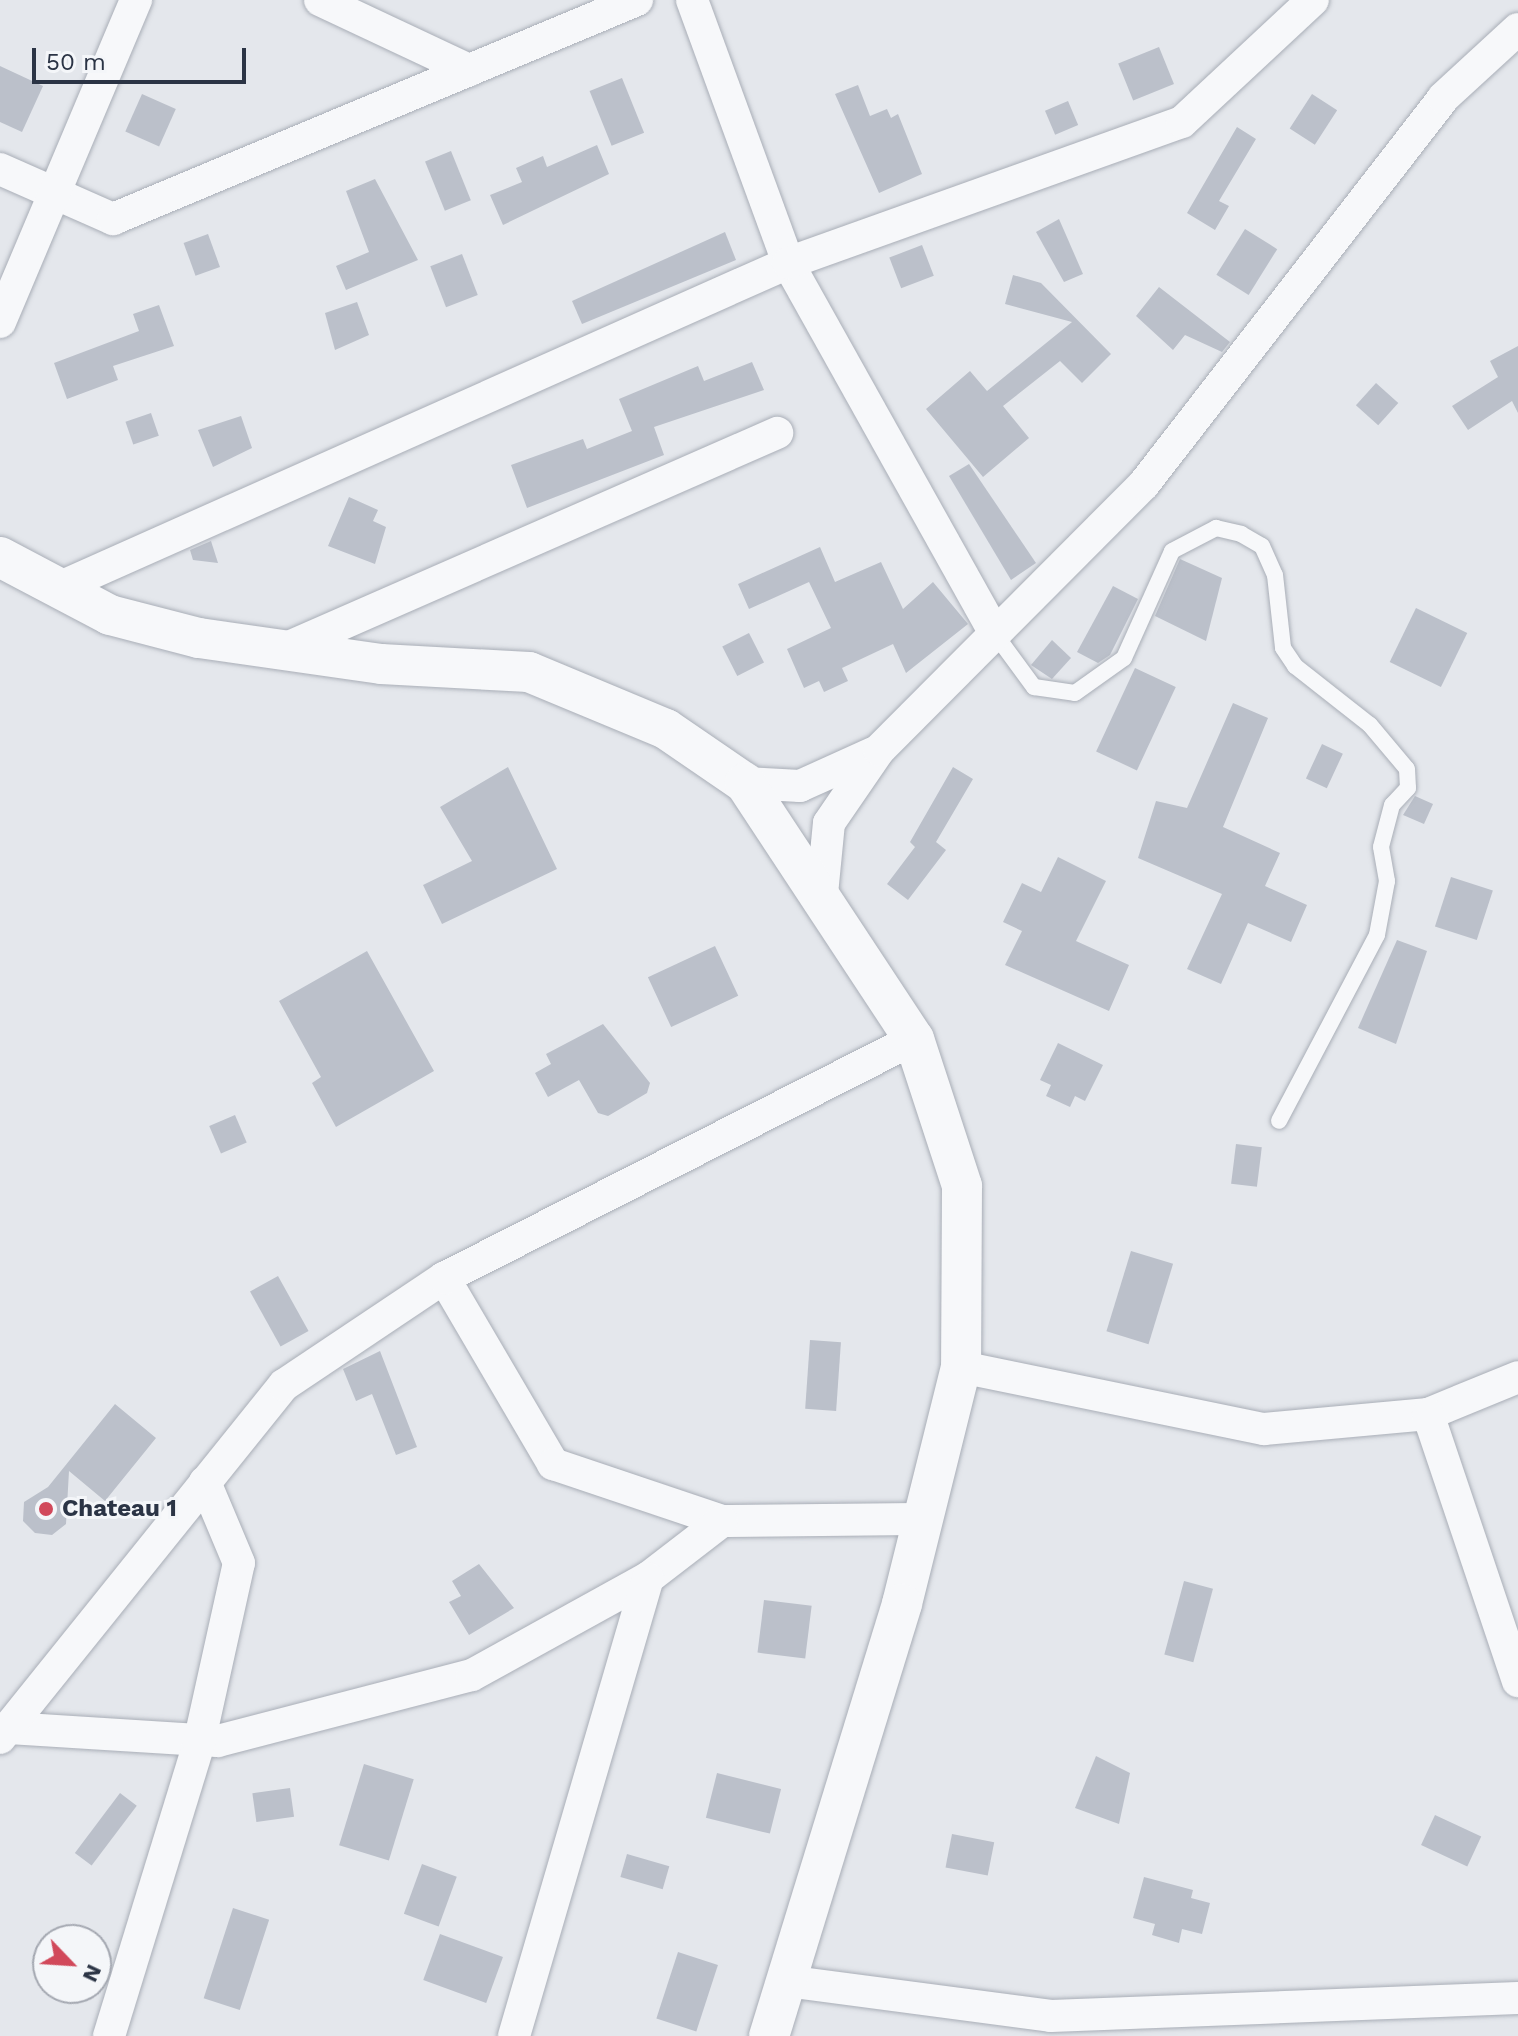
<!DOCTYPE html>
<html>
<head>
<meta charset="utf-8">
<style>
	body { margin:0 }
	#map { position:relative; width:1518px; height:2036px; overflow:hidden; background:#e4e7ec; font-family:"Work Sans",sans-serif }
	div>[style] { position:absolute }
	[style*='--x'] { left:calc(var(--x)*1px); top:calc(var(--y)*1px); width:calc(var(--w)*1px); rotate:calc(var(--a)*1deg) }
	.building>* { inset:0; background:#bbc0ca; transform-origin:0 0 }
	.roads { filter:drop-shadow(0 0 2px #a9aeb7) drop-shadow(0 0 2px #a9aeb7) }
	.service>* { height:16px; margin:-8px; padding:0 8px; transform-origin:8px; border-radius:8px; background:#f7f8fa }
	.minor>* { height:32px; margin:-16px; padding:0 16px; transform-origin:16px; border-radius:16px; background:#f7f8fa }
	.tertiary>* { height:40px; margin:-20px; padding:0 20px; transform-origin:20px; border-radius:20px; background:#f7f8fa }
	.dots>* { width:22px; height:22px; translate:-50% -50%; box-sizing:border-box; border:4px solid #f4f6f9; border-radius:50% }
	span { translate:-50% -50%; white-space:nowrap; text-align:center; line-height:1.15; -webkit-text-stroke:6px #f4f6f9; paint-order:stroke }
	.poi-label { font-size:24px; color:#2b3445; font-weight:700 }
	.left { translate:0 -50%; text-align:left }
	.north { position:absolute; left:32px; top:1924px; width:80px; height:80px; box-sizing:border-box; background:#f4f6f9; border:2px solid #a4a8b1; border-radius:50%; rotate:115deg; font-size:22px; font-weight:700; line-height:32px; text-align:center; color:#2b3445 }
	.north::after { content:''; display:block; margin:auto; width:28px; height:36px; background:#d1495b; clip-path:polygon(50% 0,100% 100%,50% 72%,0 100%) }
	.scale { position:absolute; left:32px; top:48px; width:214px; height:36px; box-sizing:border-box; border:4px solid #2b3445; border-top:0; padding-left:10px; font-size:24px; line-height:28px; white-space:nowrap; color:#2b3445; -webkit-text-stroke:6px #f4f6f9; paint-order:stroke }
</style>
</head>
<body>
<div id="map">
	<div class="building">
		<i style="left:1159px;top:47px;width:40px;height:44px;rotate:68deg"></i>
		<i style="clip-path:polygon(0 66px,43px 86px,22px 132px,0 122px)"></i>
		<i style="left:622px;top:78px;width:59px;height:35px;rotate:68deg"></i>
		<i style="clip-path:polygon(858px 85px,870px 116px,887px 109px,891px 118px,898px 114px,922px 174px,879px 193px,835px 94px)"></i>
		<i style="left:142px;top:94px;width:37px;height:41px;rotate:24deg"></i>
		<i style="left:1312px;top:94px;width:30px;height:41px;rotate:33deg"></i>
		<i style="left:1068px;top:101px;width:26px;height:25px;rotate:67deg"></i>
		<i style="clip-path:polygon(1237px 127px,1256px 139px,1219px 201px,1229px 206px,1215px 230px,1187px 213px)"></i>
		<i style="clip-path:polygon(597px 145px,609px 174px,503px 225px,490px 195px,522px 182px,516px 168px,543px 156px,547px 167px)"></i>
		<i style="left:451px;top:151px;width:53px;height:28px;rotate:68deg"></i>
		<i style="clip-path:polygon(375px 179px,418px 260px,346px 290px,336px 266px,369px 252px,346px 191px)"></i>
		<i style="clip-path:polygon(1059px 219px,1083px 274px,1064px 282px,1036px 232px)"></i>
		<i style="left:1245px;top:229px;width:38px;height:54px;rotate:32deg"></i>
		<i style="clip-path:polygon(725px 232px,736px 260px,582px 324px,572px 301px)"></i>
		<i style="left:208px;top:234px;width:35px;height:26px;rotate:70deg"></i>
		<i style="left:922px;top:245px;width:33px;height:35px;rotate:69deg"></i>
		<i style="left:462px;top:254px;width:44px;height:34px;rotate:69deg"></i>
		<i style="clip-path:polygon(1013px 275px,1041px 283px,1111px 354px,1082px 383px,1060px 361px,1003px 406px,1029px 438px,983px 477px,926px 409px,970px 371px,987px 391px,1072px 322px,1005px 304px)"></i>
		<i style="clip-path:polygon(1159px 287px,1230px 342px,1222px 352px,1185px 335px,1173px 350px,1136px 316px)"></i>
		<i style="clip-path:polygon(357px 302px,369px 335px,335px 350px,325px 313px)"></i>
		<i style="clip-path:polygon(159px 305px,174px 346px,113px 366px,118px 380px,67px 399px,54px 363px,139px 331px,133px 314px)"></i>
		<i style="clip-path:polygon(1518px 346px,1518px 413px,1512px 401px,1468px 430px,1452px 406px,1498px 377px,1490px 361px)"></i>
		<i style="clip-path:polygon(752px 362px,764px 390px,654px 427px,664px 455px,527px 508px,511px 465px,583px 439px,587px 449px,632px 431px,619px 399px,698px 366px,704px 381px)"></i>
		<i style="left:1376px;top:383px;width:30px;height:30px;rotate:42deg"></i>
		<i style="left:151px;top:413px;width:24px;height:27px;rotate:71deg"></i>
		<i style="clip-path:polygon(241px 416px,252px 448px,213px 467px,198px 430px)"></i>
		<i style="clip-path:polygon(969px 464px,1036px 563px,1011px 580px,949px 476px)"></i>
		<i style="clip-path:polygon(349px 497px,378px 510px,373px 521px,386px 527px,375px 564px,328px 546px)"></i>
		<i style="clip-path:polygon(211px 541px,218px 563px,193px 560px,190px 550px)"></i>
		<i style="clip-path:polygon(820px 547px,835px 582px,881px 562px,903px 609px,933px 582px,968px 624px,906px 673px,893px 644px,842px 668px,848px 681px,824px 692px,819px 681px,804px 688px,787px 649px,831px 628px,809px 582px,749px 609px,738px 584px)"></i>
		<i style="clip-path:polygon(1180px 559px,1222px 578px,1206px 641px,1155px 616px)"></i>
		<i style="clip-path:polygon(1113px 586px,1138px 599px,1110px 655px,1098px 663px,1077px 652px)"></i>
		<i style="left:1416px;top:608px;width:57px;height:60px;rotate:26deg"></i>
		<i style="left:749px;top:633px;width:33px;height:30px;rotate:63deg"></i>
		<i style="clip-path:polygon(1052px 640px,1071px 658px,1052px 679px,1031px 665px)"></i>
		<i style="left:1135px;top:668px;width:45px;height:92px;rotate:25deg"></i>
		<i style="clip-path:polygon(1233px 703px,1268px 718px,1223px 827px,1280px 853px,1265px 886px,1307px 905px,1291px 942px,1248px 923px,1221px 984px,1187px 969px,1222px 894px,1138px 858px,1156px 801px,1187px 808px)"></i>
		<i style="left:1322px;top:744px;width:23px;height:38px;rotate:25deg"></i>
		<i style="clip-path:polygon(508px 767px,557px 869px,442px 924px,423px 885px,472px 861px,440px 807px)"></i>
		<i style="clip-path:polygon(953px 767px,973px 779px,936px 842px,946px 850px,908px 900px,887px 884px,915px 847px,910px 842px)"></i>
		<i style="clip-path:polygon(1415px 796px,1433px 804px,1424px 824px,1403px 815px)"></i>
		<i style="clip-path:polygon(1058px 857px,1106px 881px,1076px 941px,1129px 965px,1109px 1011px,1005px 965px,1022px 931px,1003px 922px,1022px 883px,1041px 892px)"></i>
		<i style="left:1451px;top:877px;width:44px;height:52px;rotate:18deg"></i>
		<i style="clip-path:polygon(1397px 940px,1427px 951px,1396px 1044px,1358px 1028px)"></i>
		<i style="left:715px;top:946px;width:55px;height:74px;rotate:65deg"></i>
		<i style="clip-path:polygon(367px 951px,434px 1071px,336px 1127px,312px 1083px,321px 1077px,279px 1001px)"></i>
		<i style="clip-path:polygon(603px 1024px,650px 1083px,647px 1093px,608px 1116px,598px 1113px,579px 1080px,548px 1097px,535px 1073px,551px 1064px,546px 1054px)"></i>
		<i style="clip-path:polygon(1058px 1043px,1103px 1065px,1085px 1101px,1075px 1096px,1070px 1107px,1046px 1096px,1051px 1085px,1040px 1080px)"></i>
		<i style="left:235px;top:1115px;width:30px;height:28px;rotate:67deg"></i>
		<i style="left:1236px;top:1144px;width:26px;height:40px;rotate:7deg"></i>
		<i style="left:1131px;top:1251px;width:44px;height:84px;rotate:17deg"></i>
		<i style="left:278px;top:1276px;width:63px;height:32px;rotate:61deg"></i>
		<i style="left:810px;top:1340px;width:31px;height:69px;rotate:4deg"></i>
		<i style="clip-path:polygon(380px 1351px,417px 1447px,396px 1455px,372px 1394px,356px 1401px,343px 1369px)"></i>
		<i style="clip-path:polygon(115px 1404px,156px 1438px,105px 1501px,69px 1471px,66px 1524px,52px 1535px,35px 1533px,23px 1521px,24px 1502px,48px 1487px)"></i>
		<i style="clip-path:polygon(479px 1564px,514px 1608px,469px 1635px,449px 1602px,461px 1596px,452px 1581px)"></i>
		<i style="left:1184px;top:1581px;width:30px;height:76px;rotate:15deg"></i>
		<i style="left:764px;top:1600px;width:48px;height:53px;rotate:7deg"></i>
		<i style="clip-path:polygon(1096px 1756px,1130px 1773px,1119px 1824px,1075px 1808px)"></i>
		<i style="left:364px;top:1764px;width:52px;height:85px;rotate:17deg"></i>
		<i style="left:717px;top:1773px;width:66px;height:46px;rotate:14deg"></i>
		<i style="left:290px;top:1788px;width:29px;height:38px;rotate:82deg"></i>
		<i style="left:120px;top:1793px;width:21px;height:75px;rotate:37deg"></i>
		<i style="left:1435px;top:1815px;width:51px;height:33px;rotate:25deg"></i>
		<i style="left:952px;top:1834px;width:43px;height:34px;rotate:11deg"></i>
		<i style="left:627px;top:1854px;width:44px;height:24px;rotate:16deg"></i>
		<i style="left:422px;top:1864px;width:37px;height:53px;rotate:20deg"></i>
		<i style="clip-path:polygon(1144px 1877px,1193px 1890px,1191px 1898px,1210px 1903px,1202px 1934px,1182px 1929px,1179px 1943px,1152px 1935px,1155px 1924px,1133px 1918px)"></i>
		<i style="left:233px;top:1908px;width:38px;height:95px;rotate:18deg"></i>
		<i style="left:440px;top:1934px;width:67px;height:49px;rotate:20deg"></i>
		<i style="left:678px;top:1952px;width:42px;height:70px;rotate:18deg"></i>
	</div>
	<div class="roads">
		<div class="service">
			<i style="--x:995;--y:634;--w:66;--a:53.7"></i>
			<i style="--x:1034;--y:687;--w:41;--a:8.3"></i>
			<i style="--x:1075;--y:693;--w:60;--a:-35.5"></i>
			<i style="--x:1124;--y:658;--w:117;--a:-65.8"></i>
			<i style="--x:1172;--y:551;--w:50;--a:-27.6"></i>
			<i style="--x:1216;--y:528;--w:26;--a:13"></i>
			<i style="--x:1241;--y:534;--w:24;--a:30"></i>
			<i style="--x:1262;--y:546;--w:32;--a:66"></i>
			<i style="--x:1275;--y:575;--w:73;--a:83.7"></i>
			<i style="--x:1283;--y:648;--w:22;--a:56"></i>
			<i style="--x:1295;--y:666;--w:95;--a:38.2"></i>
			<i style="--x:1370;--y:725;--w:57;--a:49.9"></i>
			<i style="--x:1407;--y:769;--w:19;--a:87"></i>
			<i style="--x:1408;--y:788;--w:23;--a:133"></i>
			<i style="--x:1392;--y:805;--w:43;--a:104.7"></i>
			<i style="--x:1381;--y:847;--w:35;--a:80"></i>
			<i style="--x:1387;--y:881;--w:55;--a:100.5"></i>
			<i style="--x:1377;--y:935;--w:210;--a:117.8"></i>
		</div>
		<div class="minor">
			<i style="--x:320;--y:0;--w:165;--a:25.2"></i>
			<i style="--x:692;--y:0;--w:280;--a:69.9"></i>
			<i style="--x:788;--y:263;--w:425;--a:60.8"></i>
			<i style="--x:0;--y:169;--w:124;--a:23.9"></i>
			<i style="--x:113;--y:219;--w:568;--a:-22.68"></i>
			<i style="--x:0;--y:322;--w:350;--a:-67.1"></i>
			<i style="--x:58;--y:588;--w:799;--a:-24"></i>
			<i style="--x:788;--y:263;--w:418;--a:-19.7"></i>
			<i style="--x:1182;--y:122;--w:179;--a:-43"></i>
			<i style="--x:280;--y:651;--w:543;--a:-23.68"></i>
			<i style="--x:745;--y:783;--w:55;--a:3.1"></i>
			<i style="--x:800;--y:786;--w:80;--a:-24.3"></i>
			<i style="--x:822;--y:894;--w:71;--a:-84.4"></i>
			<i style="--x:829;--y:823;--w:88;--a:-55.6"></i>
			<i style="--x:879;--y:750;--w:375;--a:-45.1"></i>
			<i style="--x:1144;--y:484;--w:488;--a:-52.2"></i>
			<i style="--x:1443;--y:98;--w:102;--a:-42.6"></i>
			<i style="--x:444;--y:1278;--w:216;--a:59.6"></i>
			<i style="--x:553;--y:1464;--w:178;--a:18.6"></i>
			<i style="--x:722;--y:1521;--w:201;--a:-0.6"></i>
			<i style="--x:961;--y:1367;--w:309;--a:11.6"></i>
			<i style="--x:1264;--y:1429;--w:165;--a:-5.2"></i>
			<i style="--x:1428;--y:1414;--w:97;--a:-22.3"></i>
			<i style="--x:1428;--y:1414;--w:282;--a:71.4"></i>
			<i style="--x:9;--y:1728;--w:209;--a:3.6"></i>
			<i style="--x:218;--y:1741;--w:262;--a:-14.6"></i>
			<i style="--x:472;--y:1675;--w:201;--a:-28.9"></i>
			<i style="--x:648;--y:1578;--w:93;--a:-37.6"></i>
			<i style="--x:0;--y:1738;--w:453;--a:-51.2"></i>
			<i style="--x:284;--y:1385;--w:192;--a:-33.8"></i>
			<i style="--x:444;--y:1278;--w:527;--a:-26.95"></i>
			<i style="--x:786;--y:1981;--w:267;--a:7.5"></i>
			<i style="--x:1051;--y:2016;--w:467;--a:-2.2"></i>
			<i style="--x:109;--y:2036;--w:307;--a:-72.9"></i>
			<i style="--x:199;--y:1743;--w:184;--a:-77.5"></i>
			<i style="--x:239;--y:1563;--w:88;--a:-112.8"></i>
			<i style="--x:514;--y:2036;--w:477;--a:-73.7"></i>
		</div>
		<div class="tertiary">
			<i style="--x:0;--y:557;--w:124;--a:27.8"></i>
			<i style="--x:110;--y:615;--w:92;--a:14.5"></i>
			<i style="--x:199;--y:638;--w:184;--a:8.1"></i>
			<i style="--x:381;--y:664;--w:148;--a:3.1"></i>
			<i style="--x:529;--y:672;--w:148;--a:22.6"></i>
			<i style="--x:666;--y:729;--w:96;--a:34.4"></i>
			<i style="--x:745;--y:783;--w:307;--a:56.6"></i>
			<i style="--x:914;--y:1039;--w:155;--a:71.9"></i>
			<i style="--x:962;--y:1186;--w:181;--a:90.3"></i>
			<i style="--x:961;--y:1367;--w:244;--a:104"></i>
			<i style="--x:902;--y:1604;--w:452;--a:107.1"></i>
		</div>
	</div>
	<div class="dots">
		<i style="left:46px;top:1509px;background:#d1495b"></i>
	</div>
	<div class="poi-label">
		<span class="left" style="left:62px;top:1509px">Chateau 1</span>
	</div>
	<div class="north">N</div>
	<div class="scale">50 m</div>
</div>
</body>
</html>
